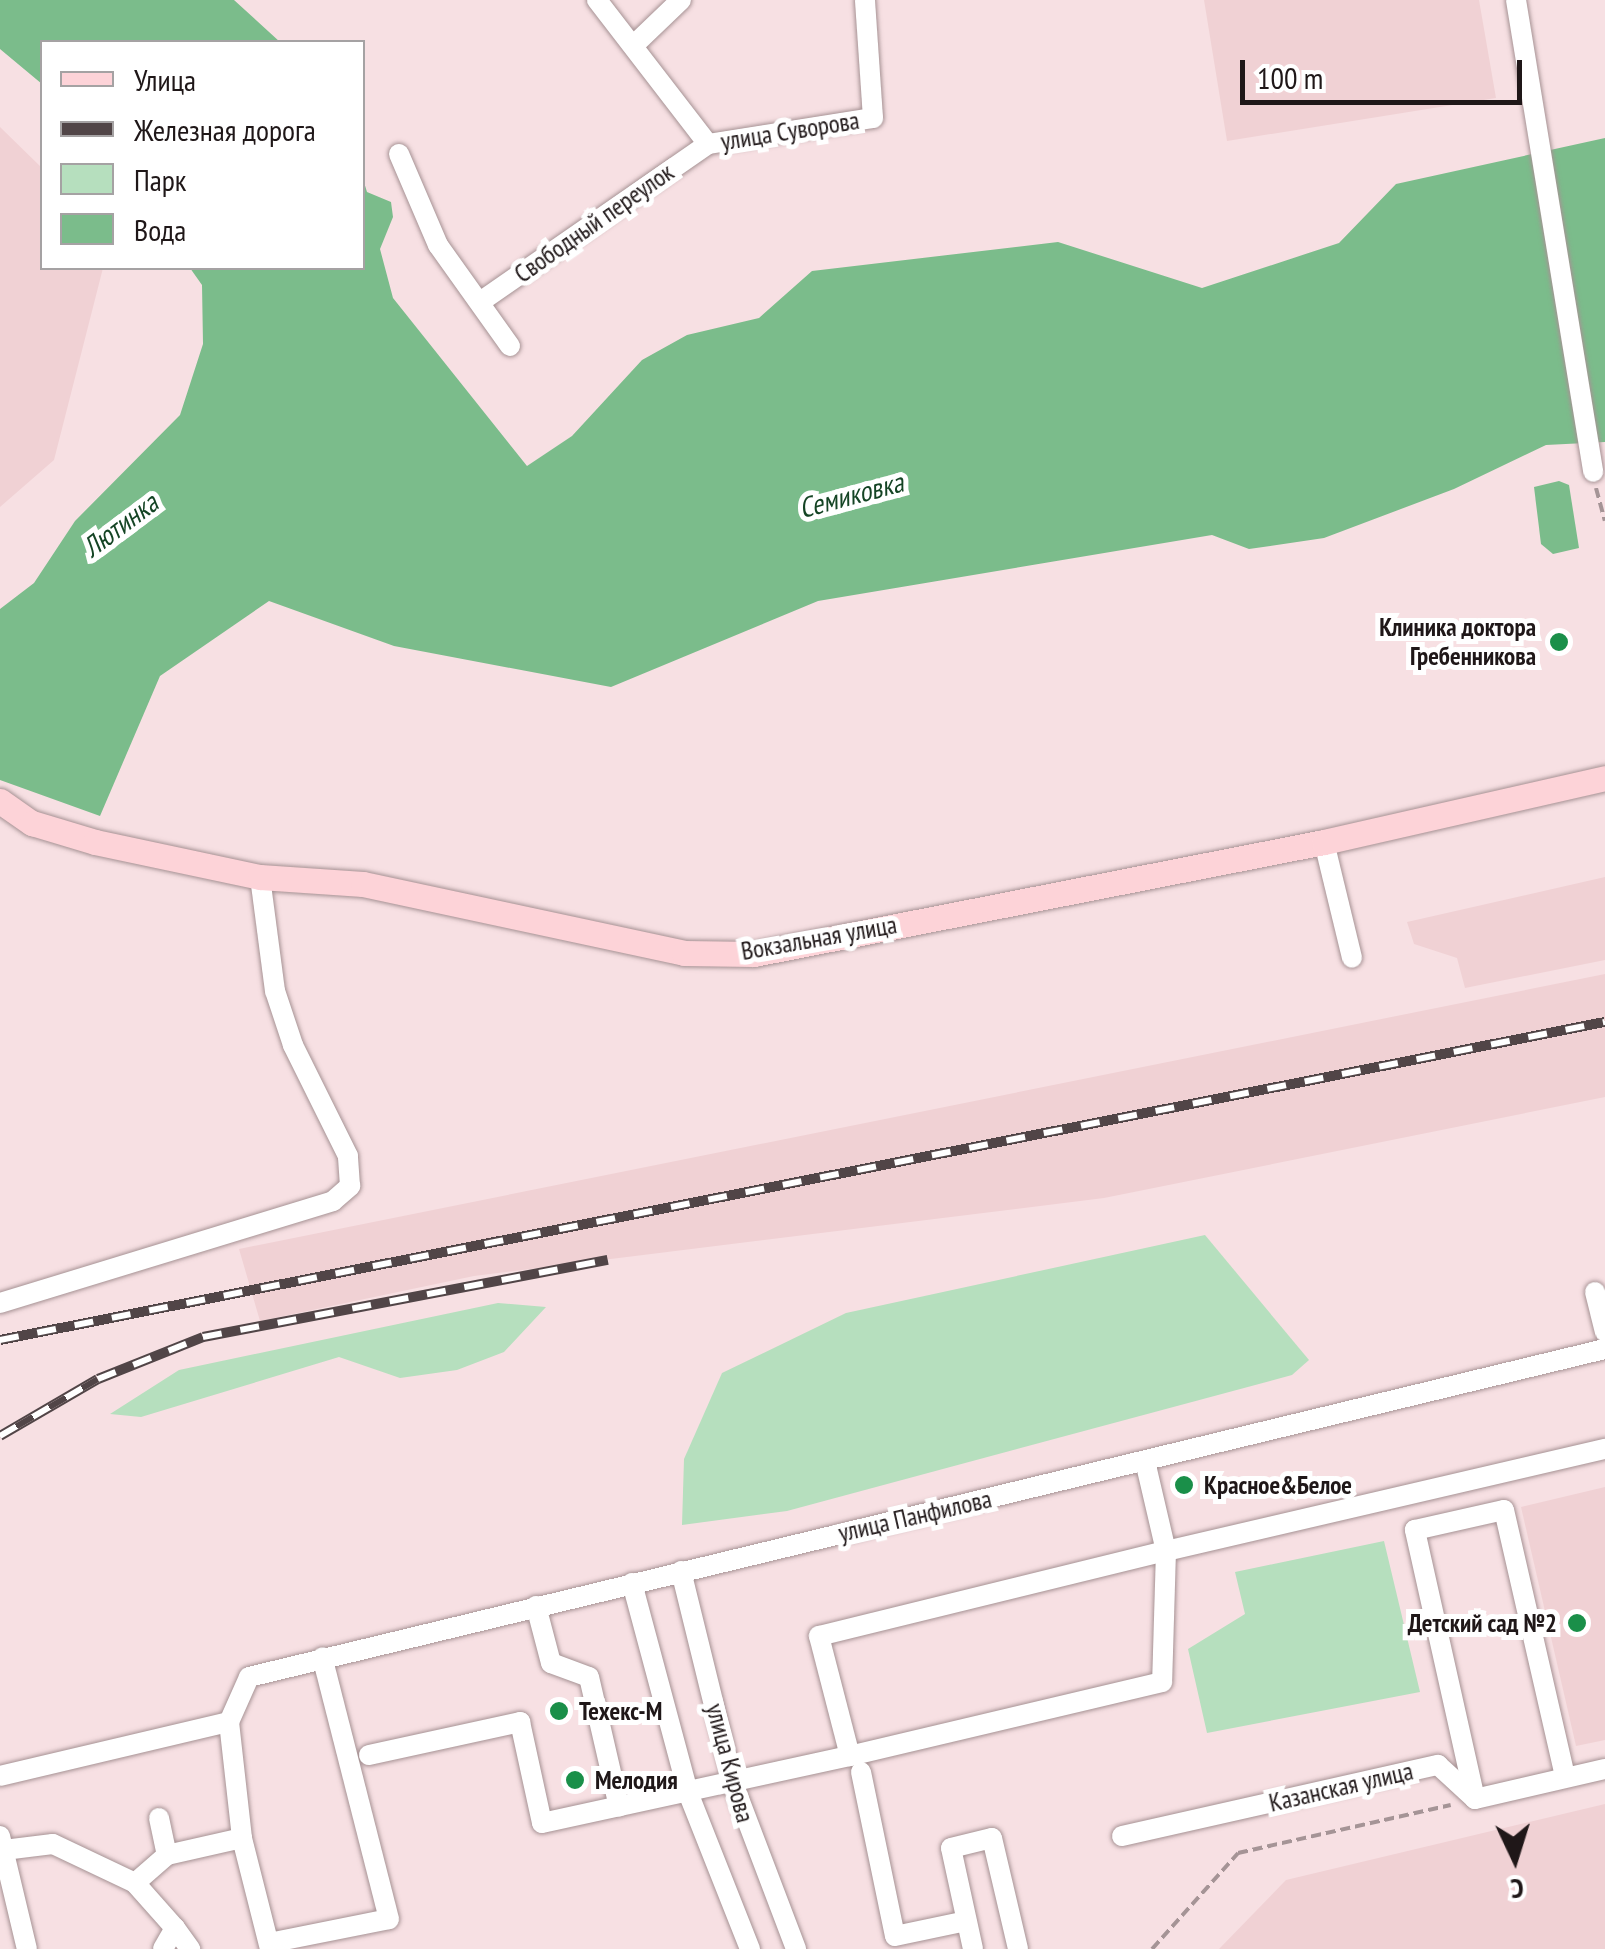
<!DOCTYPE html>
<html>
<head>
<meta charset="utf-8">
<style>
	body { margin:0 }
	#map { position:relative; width:1605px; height:1949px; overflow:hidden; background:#f7e0e3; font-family:"PT Sans Narrow",sans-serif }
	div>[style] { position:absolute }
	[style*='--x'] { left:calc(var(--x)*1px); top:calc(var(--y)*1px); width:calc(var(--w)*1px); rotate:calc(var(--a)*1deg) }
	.built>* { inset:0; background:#f0d1d4 }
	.green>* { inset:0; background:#b6dfbe }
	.water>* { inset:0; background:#7bbc8b }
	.path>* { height:4px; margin-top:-2px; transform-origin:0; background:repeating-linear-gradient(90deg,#a59496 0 10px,transparent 0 15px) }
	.roads { filter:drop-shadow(0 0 2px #a69294) drop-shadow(0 0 2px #a69294) }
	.minor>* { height:20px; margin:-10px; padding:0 10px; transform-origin:10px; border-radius:10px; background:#fff }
	.major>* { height:25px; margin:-12.5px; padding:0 12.5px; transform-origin:12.5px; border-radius:12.5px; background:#fdd3d8 }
	.rail>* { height:10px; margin-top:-5px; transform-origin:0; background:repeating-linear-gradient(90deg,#fff 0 19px,#514547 0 38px); box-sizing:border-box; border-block:2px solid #514547 }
	.dots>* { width:28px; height:28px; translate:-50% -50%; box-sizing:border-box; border:5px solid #fff; border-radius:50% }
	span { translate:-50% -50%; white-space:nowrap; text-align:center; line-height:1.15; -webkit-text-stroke:10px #fff; paint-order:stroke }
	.street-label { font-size:25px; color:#1f1718 }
	.poi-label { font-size:25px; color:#1f1718; font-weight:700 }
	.right { translate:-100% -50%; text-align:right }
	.left { translate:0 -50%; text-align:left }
	.water-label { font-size:28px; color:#144424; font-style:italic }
	.legend { position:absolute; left:40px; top:40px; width:325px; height:230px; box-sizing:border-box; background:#fff; border:2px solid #a5a2a3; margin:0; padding:12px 18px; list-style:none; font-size:30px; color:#1f1718 }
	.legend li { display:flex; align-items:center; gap:20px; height:50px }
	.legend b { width:50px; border:2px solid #a5a2a3 }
	.north { position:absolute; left:1465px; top:1809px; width:100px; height:100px; -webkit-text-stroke:8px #fff; paint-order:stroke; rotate:176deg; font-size:28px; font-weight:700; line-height:40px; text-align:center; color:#1f1718 }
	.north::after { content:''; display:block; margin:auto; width:35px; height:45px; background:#1f1718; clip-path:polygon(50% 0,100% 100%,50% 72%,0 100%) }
	.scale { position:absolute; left:1240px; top:60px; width:282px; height:45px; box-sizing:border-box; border:5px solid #1f1718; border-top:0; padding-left:12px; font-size:30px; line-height:35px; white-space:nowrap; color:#1f1718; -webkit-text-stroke:8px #fff; paint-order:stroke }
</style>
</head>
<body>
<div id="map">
	<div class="built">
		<i style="clip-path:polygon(1204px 0,1479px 0,1496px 98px,1227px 141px)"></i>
		<i style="clip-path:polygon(0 127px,42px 168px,42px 268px,103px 268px,54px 460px,0 507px)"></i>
		<i style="clip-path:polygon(1605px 877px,1605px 960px,1465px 988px,1457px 958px,1414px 944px,1407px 922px)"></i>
		<i style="clip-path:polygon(1605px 974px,1605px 1097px,1104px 1198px,474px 1276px,260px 1321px,239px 1249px)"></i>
		<i style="clip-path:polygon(1605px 1487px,1605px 1740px,1576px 1746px,1521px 1507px)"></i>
		<i style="clip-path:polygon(1605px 1804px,1605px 1949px,1219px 1949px,1286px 1880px)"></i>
	</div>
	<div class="green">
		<i style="clip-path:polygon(1205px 1235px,1309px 1360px,1292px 1375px,787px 1511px,682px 1525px,684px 1459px,722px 1373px,846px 1313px)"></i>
		<i style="clip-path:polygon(498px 1303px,546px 1307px,504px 1352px,457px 1370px,400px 1378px,339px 1357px,141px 1417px,110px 1414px,179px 1370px)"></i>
		<i style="clip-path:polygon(1384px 1541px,1420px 1692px,1207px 1733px,1188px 1649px,1245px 1614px,1235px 1572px)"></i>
	</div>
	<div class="water">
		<i style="clip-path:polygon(0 0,234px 0,280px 42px,42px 42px,42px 84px,0 49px)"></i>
		<i style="clip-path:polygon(1605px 138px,1605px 442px,1546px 445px,1454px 489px,1324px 538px,1249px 549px,1212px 535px,818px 601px,611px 687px,394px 646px,269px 601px,160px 676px,100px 816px,0 780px,0 609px,34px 583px,75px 521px,180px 415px,203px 344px,202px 285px,190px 268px,362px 268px,363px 179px,367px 192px,391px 202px,393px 217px,380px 249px,393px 298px,527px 466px,572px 436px,642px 360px,687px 335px,759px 318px,812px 271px,1058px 242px,1202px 288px,1339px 243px,1396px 184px)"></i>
		<i style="clip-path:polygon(1559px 481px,1569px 485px,1579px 548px,1553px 554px,1541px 544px,1534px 487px)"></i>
	</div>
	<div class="path">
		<i style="--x:1596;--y:488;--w:34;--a:75"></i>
		<i style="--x:1152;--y:1949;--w:129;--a:-48.1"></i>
		<i style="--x:1238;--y:1853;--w:218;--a:-12.7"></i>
	</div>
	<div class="roads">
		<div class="minor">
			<i style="--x:597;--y:0;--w:182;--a:52.4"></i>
			<i style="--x:1516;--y:0;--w:478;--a:80.7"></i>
			<i style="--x:634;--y:45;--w:65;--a:-43.8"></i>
			<i style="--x:399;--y:154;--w:99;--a:66.8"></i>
			<i style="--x:438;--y:245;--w:124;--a:54.5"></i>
			<i style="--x:480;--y:302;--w:277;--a:-34.7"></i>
			<i style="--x:708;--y:144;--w:167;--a:-9"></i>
			<i style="--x:873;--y:118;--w:118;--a:-93.9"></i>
			<i style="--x:1324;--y:842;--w:119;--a:76.4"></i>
			<i style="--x:1595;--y:1292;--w:41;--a:76"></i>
			<i style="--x:0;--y:1303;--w:348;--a:-17"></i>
			<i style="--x:333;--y:1201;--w:23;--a:-41"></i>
			<i style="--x:350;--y:1186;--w:30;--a:-94"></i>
			<i style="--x:348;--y:1156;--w:124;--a:-116.4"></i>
			<i style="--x:293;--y:1045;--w:57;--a:-108.4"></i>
			<i style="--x:275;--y:991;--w:115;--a:-97.5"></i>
			<i style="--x:1145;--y:1461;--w:92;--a:76.9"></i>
			<i style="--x:1166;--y:1551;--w:451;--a:-13.1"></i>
			<i style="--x:681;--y:1571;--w:218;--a:76.2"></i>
			<i style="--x:733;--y:1783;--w:178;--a:69.2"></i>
			<i style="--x:632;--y:1583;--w:220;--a:75"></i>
			<i style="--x:689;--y:1795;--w:166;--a:68.4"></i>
			<i style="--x:536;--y:1606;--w:59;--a:75.3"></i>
			<i style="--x:551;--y:1663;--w:40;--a:20.2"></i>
			<i style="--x:589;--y:1677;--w:133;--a:77"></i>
			<i style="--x:369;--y:1755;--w:155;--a:-12.3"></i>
			<i style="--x:520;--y:1722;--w:103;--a:77.7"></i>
			<i style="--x:542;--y:1823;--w:315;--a:-12.3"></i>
			<i style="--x:850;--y:1756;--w:124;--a:-104.5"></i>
			<i style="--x:819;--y:1636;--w:357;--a:-13.8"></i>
			<i style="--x:1166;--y:1551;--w:131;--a:91.7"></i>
			<i style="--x:1162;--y:1682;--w:321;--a:166.7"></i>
			<i style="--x:861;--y:1772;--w:167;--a:78.3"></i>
			<i style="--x:895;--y:1936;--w:73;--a:-11.9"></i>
			<i style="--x:0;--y:1776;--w:235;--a:-13.3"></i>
			<i style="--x:1475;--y:1799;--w:276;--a:-102.6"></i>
			<i style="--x:1415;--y:1530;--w:91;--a:-12.7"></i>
			<i style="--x:1504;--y:1510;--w:274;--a:77.1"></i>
			<i style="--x:1475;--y:1799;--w:133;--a:-13"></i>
			<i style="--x:159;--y:1818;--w:38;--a:78"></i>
			<i style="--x:0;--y:1836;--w:116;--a:76.6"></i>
			<i style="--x:1122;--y:1836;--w:324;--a:-12.7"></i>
			<i style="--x:1438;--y:1765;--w:49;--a:42.5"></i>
			<i style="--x:4;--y:1850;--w:49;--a:-7"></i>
			<i style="--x:53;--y:1844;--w:91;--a:25.4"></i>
			<i style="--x:135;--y:1883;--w:43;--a:-41.2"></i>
			<i style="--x:167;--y:1855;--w:77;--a:-12.8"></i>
			<i style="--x:135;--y:1883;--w:60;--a:48.4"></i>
			<i style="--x:175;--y:1928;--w:24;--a:120"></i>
			<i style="--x:175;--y:1928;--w:26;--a:54"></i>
			<i style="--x:269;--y:1943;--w:122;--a:-11.3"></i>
			<i style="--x:389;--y:1919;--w:270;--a:-104.3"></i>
			<i style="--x:270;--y:1949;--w:114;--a:-104.2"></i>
			<i style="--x:242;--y:1838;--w:117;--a:-96.4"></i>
			<i style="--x:229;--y:1722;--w:49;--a:-66"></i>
			<i style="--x:249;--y:1677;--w:1395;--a:-13.6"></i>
			<i style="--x:973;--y:1949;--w:103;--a:-102.3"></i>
			<i style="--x:951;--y:1848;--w:42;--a:-13.7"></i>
			<i style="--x:992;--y:1838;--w:114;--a:76.8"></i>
		</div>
		<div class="major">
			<i style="--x:0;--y:801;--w:39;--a:35"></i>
			<i style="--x:32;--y:823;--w:66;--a:16.8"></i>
			<i style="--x:95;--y:842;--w:169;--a:12"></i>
			<i style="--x:260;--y:877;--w:103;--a:3.9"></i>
			<i style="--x:363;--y:884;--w:328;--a:12.1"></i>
			<i style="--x:684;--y:953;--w:70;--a:0.8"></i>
			<i style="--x:754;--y:954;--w:581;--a:-11.12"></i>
			<i style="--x:1324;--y:842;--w:288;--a:-12.8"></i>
		</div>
	</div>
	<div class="rail">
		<i style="--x:0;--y:1340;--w:1636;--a:-11.21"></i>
		<i style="--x:0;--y:1436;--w:113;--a:-30.2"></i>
		<i style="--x:98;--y:1379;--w:113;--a:-21.8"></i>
		<i style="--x:203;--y:1337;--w:412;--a:-10.8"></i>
	</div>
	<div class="dots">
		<i style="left:1559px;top:642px;background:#1a8f49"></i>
		<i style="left:1184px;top:1485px;background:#1a8f49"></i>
		<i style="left:1577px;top:1623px;background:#1a8f49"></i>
		<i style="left:559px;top:1711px;background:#1a8f49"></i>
		<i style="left:575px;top:1780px;background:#1a8f49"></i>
	</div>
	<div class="street-label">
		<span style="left:790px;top:131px;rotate:-9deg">улица Суворова</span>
		<span style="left:594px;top:223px;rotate:-35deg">Свободный переулок</span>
		<span style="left:819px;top:938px;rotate:-10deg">Вокзальная улица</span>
		<span style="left:915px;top:1516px;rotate:-13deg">улица Панфилова</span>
		<span style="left:730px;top:1763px;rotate:75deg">улица Кирова</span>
		<span style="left:1341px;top:1787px;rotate:-13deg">Казанская улица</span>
	</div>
	<div class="poi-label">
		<span class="right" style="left:1536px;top:642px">Клиника доктора<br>Гребенникова</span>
		<span class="left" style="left:1204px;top:1485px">Красное&amp;Белое</span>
		<span class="right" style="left:1557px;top:1623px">Детский сад №2</span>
		<span class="left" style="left:579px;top:1711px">Техекс-М</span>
		<span class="left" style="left:595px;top:1780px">Мелодия</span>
	</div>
	<div class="water-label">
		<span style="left:851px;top:495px;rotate:-15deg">Семиковка</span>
		<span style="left:120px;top:525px;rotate:-37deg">Лютинка</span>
	</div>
	<ul class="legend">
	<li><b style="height:12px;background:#fdd3d8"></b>Улица</li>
	<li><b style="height:12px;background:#514547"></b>Железная дорога</li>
	<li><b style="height:28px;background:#b6dfbe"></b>Парк</li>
	<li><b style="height:28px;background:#7bbc8b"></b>Вода</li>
	</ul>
	<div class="north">С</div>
	<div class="scale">100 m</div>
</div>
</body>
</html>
